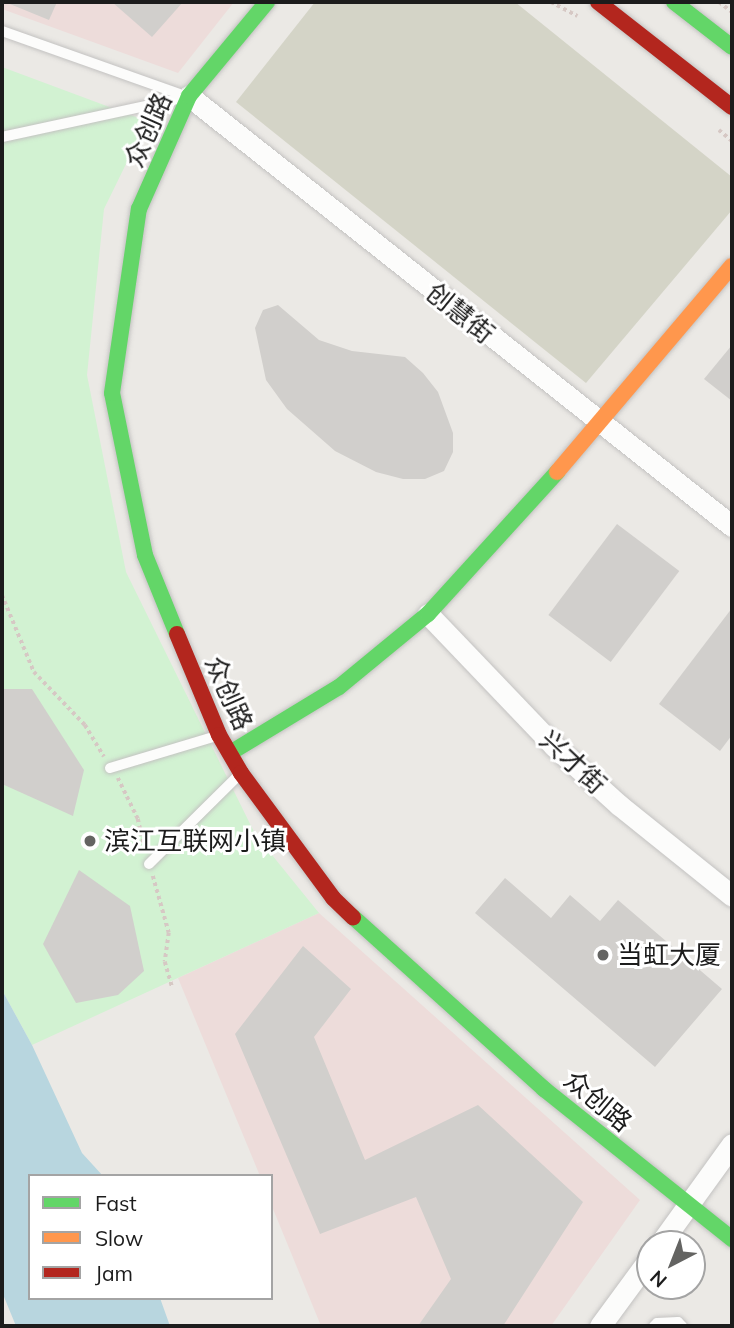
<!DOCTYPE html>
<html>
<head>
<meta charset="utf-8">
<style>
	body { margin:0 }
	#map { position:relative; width:734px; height:1328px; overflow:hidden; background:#ebe9e5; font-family:Mulish,"Noto Sans SC",sans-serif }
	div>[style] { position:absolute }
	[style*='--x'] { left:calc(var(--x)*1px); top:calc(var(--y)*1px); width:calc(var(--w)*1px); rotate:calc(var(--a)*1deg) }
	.commercial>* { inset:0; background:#eddcda }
	.construction>* { inset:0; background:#d4d4c7 }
	.park>* { inset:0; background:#d2f2d2 }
	.water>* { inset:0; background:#b8d6df }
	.building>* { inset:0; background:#d1cfcc; transform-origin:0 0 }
	.path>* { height:3.5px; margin-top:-1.75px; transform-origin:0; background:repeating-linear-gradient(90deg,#d6c8c4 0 3.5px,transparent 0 7px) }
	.roads { filter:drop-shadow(0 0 2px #c3c2c1) drop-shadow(0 0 2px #c3c2c1) }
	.lane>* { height:10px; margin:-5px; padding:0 5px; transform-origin:5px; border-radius:5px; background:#fcfcfb }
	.street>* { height:21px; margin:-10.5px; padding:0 10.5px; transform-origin:10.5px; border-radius:10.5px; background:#fcfcfb }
	.fast>* { height:16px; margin:-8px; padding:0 8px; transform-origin:8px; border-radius:8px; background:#63d668 }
	.slow>* { height:16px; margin:-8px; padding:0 8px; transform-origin:8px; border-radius:8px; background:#ff974d }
	.jam>* { height:16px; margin:-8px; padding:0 8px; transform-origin:8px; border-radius:8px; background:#b3261e }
	.dots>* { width:19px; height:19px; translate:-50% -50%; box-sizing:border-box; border:4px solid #fff; border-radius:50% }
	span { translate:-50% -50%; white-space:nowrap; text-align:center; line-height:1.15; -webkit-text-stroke:6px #fff; paint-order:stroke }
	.street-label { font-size:26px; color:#1c1c1c }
	.poi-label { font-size:26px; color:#1c1c1c }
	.left { translate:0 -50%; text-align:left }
	.frame { position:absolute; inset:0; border:4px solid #1c1c1c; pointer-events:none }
	.legend { position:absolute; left:28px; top:1174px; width:245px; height:126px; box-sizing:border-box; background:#fff; border:2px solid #a4a4a4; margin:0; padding:9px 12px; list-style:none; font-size:21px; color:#1c1c1c }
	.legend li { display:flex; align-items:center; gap:14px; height:35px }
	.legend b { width:35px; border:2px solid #a4a4a4 }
	.north { position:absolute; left:636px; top:1230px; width:70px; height:70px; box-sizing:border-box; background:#fff; border:2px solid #a4a4a4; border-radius:50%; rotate:222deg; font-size:19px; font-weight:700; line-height:28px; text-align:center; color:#1c1c1c }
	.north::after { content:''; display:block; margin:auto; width:24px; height:32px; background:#646462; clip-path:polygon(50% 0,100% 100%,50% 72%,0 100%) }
</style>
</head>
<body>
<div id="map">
	<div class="commercial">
		<i style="clip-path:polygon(2px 2px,234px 2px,178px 73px,2px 9px)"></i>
		<i style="clip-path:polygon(319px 913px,640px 1200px,551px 1326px,321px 1326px,271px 1204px,271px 1176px,260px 1176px,178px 978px)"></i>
	</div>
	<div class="construction">
		<i style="clip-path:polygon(315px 2px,515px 2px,732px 177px,732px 210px,586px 383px,236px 102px)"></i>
	</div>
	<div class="park">
		<i style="clip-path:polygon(2px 67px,147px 121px,104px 209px,87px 375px,126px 572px,255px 834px,319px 913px,32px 1045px,2px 990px)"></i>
	</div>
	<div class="water">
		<i style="clip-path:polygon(2px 990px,32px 1045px,82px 1153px,103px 1176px,30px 1176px,30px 1298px,160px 1298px,170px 1326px,16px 1326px,2px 1292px)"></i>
	</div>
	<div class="building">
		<i style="clip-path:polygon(5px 2px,57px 2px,49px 20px)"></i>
		<i style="clip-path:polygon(112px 2px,183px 2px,152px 37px)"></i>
		<i style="clip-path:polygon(278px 305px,319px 340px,352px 351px,405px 357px,423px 373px,438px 392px,453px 433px,453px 452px,444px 471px,425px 479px,403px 479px,376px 472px,335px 451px,287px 409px,266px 380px,255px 328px,263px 310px)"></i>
		<i style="clip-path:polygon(732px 345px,732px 401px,704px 379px)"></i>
		<i style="left:617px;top:524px;width:78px;height:114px;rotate:37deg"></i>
		<i style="clip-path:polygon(732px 608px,732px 735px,720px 751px,659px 704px)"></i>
		<i style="clip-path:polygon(2px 689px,32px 689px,84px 770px,73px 816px,2px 784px)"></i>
		<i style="clip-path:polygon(79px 870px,130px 906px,144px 971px,118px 995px,76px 1003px,43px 944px)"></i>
		<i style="clip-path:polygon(505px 878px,551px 918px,570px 895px,600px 921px,618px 900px,722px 989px,655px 1067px,475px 913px)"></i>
		<i style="clip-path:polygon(303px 946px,351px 989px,314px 1037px,365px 1160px,478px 1105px,583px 1202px,503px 1326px,418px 1326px,451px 1279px,416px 1197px,320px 1234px,235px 1034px)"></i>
	</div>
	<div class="path">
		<i style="--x:551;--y:2;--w:30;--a:28"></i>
		<i style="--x:719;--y:2;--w:16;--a:38"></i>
		<i style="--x:719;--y:130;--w:17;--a:40"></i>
		<i style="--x:2;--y:595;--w:83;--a:67.4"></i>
		<i style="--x:34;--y:672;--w:74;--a:46.1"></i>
		<i style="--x:85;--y:725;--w:37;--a:59"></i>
		<i style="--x:118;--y:778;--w:46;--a:64"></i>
		<i style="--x:138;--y:819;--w:31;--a:77"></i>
		<i style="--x:153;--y:876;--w:59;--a:74.3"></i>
		<i style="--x:169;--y:933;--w:29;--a:98"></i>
		<i style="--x:165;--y:962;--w:25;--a:74"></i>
	</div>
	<div class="roads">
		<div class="lane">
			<i style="--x:2;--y:31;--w:195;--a:19.5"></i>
			<i style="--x:2;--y:137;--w:184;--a:-12.2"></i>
			<i style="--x:110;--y:768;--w:112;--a:-16.7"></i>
			<i style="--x:149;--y:864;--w:127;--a:-44.7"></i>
			<i style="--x:654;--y:1326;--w:4;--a:-45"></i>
			<i style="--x:657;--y:1323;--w:21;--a:-3"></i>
			<i style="--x:678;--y:1322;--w:6;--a:45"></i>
		</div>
		<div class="street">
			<i style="--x:189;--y:96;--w:693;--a:38.38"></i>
			<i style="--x:428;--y:614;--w:182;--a:46.3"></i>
			<i style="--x:554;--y:746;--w:88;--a:42.2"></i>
			<i style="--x:619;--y:805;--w:145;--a:38.8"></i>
			<i style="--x:660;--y:1244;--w:123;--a:-54.2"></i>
			<i style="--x:600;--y:1326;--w:84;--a:-53.7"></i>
		</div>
		<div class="fast">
			<i style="--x:674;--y:2;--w:73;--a:37.8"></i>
			<i style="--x:177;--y:634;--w:85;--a:-112.1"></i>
			<i style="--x:145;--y:555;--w:165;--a:-101.5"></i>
			<i style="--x:112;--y:393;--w:186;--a:-81.7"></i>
			<i style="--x:139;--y:209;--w:124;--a:-66.1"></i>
			<i style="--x:189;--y:96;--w:122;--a:-50.3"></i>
			<i style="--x:230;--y:753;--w:127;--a:-31.2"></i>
			<i style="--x:339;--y:687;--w:115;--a:-39.4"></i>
			<i style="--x:428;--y:614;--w:192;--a:-47.7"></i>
			<i style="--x:353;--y:917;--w:257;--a:42"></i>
			<i style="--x:544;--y:1089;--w:241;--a:38.6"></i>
		</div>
		<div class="slow">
			<i style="--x:557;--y:472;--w:270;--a:-49.7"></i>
		</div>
		<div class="jam">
			<i style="--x:598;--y:2;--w:170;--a:38.1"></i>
			<i style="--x:177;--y:634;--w:109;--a:67.4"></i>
			<i style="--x:219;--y:735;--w:44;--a:59.9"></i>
			<i style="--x:241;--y:773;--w:155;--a:53.6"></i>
			<i style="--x:333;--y:898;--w:28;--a:44"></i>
		</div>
	</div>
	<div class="dots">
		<i style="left:90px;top:841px;background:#646462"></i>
		<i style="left:603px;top:955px;background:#646462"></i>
	</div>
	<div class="street-label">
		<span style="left:148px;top:130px;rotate:-66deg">众创路</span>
		<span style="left:460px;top:313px;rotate:39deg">创慧街</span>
		<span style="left:229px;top:693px;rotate:66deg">众创路</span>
		<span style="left:573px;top:762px;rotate:43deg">兴才街</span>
		<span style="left:598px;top:1101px;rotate:40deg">众创路</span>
	</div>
	<div class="poi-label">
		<span class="left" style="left:104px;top:841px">滨江互联网小镇</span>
		<span class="left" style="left:617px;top:955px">当虹大厦</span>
	</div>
	<div class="frame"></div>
	<ul class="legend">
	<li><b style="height:9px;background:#63d668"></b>Fast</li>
	<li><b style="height:9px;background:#ff974d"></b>Slow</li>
	<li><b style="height:9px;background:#b3261e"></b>Jam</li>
	</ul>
	<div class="north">N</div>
</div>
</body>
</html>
